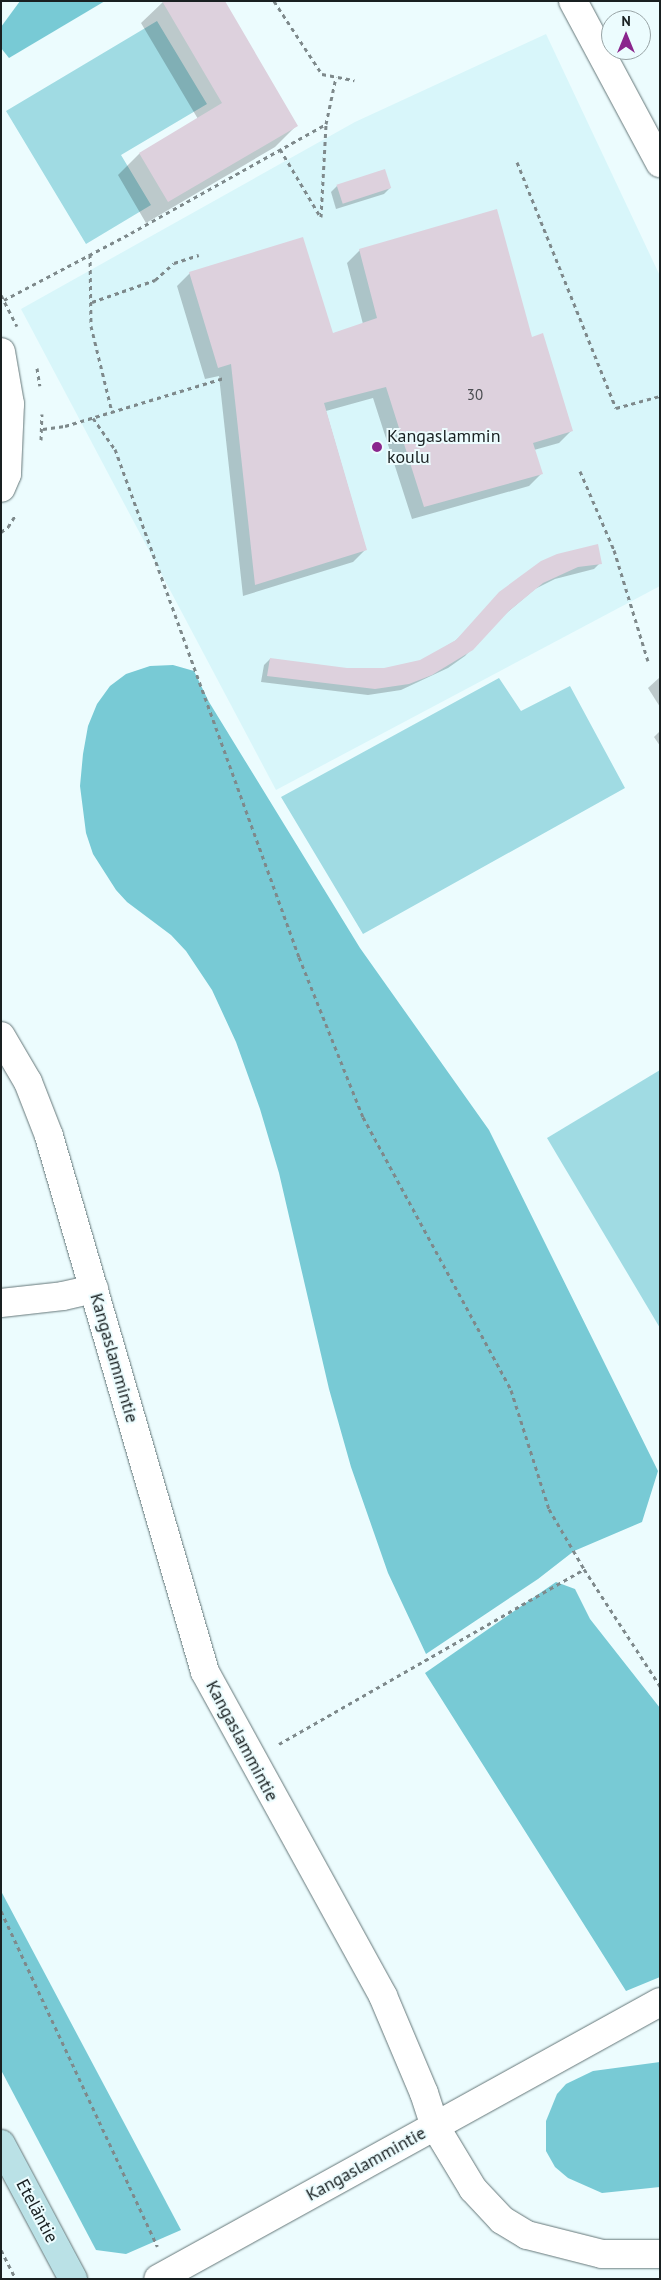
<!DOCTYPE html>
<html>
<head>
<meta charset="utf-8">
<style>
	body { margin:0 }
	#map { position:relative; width:661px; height:2280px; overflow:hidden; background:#ecfcfe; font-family:"PT Sans",sans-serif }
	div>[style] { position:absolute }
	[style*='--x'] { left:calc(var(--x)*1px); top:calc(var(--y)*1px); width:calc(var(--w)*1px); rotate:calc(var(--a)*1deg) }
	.built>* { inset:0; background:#d8f6fa }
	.green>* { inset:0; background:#a0dbe3 }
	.forest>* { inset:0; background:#78cad5 }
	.shadow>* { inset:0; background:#0003 }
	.building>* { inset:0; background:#ddd1dd; transform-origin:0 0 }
	.path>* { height:3px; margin-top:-1.5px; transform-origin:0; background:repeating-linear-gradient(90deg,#7e898b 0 4px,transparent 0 8px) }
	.roads { filter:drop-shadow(0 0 1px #657779) drop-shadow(0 0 1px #657779) }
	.street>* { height:28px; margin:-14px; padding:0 14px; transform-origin:14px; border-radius:14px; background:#fff }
	.secondary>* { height:28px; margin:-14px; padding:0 14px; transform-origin:14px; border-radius:14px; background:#bae1e6 }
	.dots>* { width:14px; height:14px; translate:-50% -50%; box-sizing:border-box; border:2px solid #ecfcfe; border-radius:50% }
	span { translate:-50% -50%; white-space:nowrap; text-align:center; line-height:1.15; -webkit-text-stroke:4px #ecfcfe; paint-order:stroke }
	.number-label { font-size:15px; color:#4a4c50 }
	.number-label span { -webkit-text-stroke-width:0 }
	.poi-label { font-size:18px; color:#192021 }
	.left { translate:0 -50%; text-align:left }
	.street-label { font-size:18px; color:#192021 }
	.frame { position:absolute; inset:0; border:2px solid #192021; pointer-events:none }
	.north { position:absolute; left:601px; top:10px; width:50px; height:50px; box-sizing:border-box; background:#ecfcfe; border:1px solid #98a4a6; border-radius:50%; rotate:0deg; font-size:14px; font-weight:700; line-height:20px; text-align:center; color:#192021 }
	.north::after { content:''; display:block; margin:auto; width:18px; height:22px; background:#8a268d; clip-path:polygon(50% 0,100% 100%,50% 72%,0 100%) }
</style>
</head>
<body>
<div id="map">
	<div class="built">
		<i style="clip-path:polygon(546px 34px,660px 276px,660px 586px,276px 790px,21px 309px,355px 122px)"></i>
	</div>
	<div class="green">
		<i style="clip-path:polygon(157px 21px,207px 104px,121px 155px,151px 205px,86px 244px,6px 111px)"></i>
		<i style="clip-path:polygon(499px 678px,521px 711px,570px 686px,625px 788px,363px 934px,281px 797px)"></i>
		<i style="clip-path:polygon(660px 1070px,660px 1328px,547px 1138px)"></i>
	</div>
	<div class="forest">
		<i style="clip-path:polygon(20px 1px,105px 1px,9px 58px,1px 48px,1px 27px)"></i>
		<i style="clip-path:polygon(173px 665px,194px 671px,209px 702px,360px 948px,489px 1130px,658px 1471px,642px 1522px,574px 1551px,538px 1579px,426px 1654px,388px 1573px,351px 1467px,329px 1389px,279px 1173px,260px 1109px,236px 1042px,212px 990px,186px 951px,171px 935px,127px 902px,116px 890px,93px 854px,86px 833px,80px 786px,83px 754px,88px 726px,97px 704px,110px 686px,126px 674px,150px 666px)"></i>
		<i style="clip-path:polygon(556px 1582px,575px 1589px,590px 1619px,660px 1708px,660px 1977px,626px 1991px,425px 1673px)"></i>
		<i style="clip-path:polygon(1px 1891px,181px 2230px,126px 2254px,96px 2250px,1px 2070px)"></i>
		<i style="clip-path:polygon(660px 2062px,660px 2187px,602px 2193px,568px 2178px,555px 2167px,546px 2151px,546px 2121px,557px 2094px,566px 2084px,593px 2071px)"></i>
	</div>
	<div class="shadow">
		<i style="clip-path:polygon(163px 2px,297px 125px,275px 147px,146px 223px,118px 175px,139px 154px,198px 119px,141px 23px)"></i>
		<i style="clip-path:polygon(337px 186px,390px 188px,384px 194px,336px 209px,331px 192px)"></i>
		<i style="clip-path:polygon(360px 250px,531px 338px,572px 430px,559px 443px,534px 450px,541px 474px,529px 486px,412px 519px,373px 398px,326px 411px,366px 549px,353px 562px,243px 596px,219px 376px,205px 379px,177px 286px,190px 273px,332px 334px,363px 324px,347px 263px)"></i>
		<i style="clip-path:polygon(541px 563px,600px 563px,594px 569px,555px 579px,535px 589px,503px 616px,465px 656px,448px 668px,401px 690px,368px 695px,261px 682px,264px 665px,270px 659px,347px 670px,385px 669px,421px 661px,455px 641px)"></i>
		<i style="clip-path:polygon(660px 677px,660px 707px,648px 688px)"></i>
		<i style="clip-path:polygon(660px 731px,660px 746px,654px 737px)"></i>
	</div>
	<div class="building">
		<i style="clip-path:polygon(162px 1px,225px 1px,298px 126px,168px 202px,139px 153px,222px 103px)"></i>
		<i style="left:385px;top:169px;width:20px;height:51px;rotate:72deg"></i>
		<i style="clip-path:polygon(497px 209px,532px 337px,543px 333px,573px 431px,533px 443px,543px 474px,424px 507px,386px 387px,324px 403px,367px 550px,255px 585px,231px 364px,218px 368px,189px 272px,303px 237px,333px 333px,377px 318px,359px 249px)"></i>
		<i style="clip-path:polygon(598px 544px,602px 564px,578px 567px,543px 583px,509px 611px,473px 650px,432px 675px,409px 684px,375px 689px,267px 676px,270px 658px,347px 668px,384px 668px,420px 660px,456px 640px,499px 592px,541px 561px,557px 554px)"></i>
	</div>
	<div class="path">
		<i style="--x:274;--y:1;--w:87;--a:56.7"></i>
		<i style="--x:322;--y:74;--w:33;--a:11"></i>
		<i style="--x:280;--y:149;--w:78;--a:59.2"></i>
		<i style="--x:517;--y:162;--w:265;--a:68.1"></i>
		<i style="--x:616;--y:408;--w:46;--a:-15.3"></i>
		<i style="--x:321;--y:217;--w:93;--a:-86.9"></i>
		<i style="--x:326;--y:124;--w:48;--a:-78"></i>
		<i style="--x:90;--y:254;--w:72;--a:89.2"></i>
		<i style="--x:91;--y:326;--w:89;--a:76.3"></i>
		<i style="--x:1;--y:295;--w:35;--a:63"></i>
		<i style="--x:4;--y:300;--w:144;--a:-27.8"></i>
		<i style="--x:131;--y:233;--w:223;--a:-29.2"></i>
		<i style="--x:92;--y:302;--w:67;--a:-19.2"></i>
		<i style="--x:155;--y:280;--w:25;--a:-42"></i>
		<i style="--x:174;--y:263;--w:26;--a:-18"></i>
		<i style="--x:37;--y:368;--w:18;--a:81"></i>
		<i style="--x:93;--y:418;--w:38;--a:55"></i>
		<i style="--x:115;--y:449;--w:540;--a:70.09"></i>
		<i style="--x:299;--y:957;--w:172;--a:68.2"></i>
		<i style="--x:363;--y:1117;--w:311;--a:61.5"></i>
		<i style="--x:511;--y:1390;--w:125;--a:72.3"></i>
		<i style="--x:549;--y:1509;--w:69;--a:59.7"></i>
		<i style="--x:584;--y:1569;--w:140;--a:57"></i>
		<i style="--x:43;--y:429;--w:22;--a:-8"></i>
		<i style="--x:65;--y:426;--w:166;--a:-16.8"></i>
		<i style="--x:41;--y:440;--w:26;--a:-88"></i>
		<i style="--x:580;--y:471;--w:86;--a:66.7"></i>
		<i style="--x:614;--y:550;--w:116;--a:73"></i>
		<i style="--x:1;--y:532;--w:9;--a:-36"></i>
		<i style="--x:8;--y:527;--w:13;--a:-58"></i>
		<i style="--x:279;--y:1744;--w:352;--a:-29.8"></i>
		<i style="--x:1;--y:1911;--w:370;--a:65"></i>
		<i style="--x:1;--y:2250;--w:33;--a:63"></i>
	</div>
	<div class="roads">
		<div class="street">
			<i style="--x:573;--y:1;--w:184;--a:61.8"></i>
			<i style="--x:1;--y:352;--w:53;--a:80.2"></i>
			<i style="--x:10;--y:404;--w:70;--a:92.5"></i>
			<i style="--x:7;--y:474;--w:15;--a:113"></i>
			<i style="--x:1;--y:1036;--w:53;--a:59.6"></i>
			<i style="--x:28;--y:1082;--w:58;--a:68.7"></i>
			<i style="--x:49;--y:1136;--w:558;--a:73.77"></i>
			<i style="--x:205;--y:1672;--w:370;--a:61.2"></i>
			<i style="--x:383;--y:1996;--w:105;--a:67.1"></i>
			<i style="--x:424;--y:2093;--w:35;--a:72"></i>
			<i style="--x:435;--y:2126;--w:316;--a:151.1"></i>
			<i style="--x:1;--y:1303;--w:62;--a:-6.4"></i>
			<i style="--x:63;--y:1296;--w:32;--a:-13"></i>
			<i style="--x:660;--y:2002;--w:257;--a:151.1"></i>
			<i style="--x:435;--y:2126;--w:74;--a:58.9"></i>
			<i style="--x:473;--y:2189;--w:42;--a:46.9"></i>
			<i style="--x:502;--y:2220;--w:29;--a:31"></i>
			<i style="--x:527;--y:2235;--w:77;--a:14.2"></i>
			<i style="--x:602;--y:2254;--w:58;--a:0"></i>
		</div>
		<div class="secondary">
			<i style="--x:1;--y:2144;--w:153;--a:61.9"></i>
		</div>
	</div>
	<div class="dots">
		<i style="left:377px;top:447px;background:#8a268d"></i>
	</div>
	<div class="number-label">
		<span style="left:475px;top:395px">30</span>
	</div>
	<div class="poi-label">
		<span class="left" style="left:387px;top:447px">Kangaslammin<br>koulu</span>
	</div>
	<div class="street-label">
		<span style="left:114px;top:1358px;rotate:74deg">Kangaslammintie</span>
		<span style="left:242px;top:1741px;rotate:62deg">Kangaslammintie</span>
		<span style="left:366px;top:2164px;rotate:-29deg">Kangaslammintie</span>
		<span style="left:37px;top:2211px;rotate:62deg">Eteläntie</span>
	</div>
	<div class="frame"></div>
	<div class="north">N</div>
</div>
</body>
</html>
